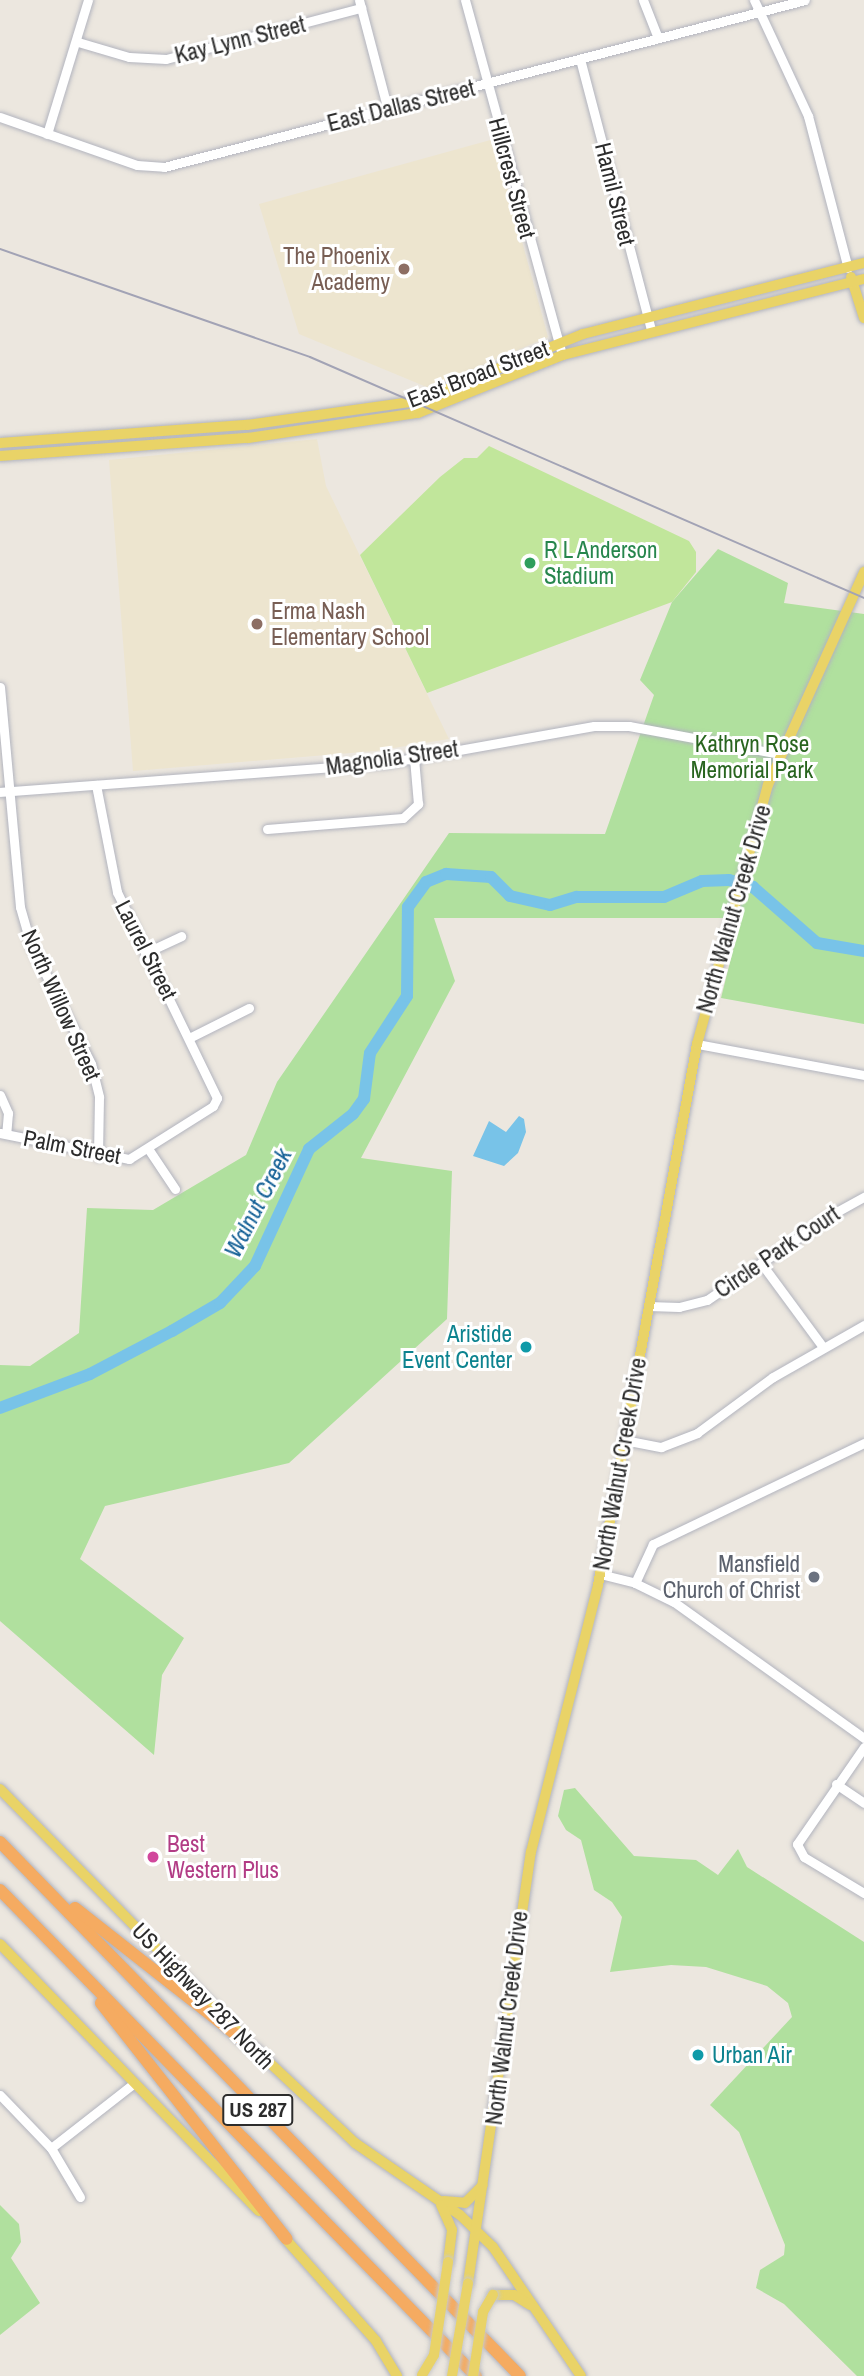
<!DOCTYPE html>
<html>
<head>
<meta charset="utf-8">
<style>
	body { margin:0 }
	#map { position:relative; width:864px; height:2376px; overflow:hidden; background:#ece7df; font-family:"Archivo Narrow",sans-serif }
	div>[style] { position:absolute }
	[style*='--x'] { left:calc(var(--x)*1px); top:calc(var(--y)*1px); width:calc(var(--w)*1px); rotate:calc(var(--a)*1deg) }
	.education>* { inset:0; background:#ede5cf }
	.green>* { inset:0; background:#b0e09e }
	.pitch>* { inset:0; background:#c1e69b }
	.water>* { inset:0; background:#78c3e8 }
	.river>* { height:12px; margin:-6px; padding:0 6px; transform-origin:6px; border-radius:6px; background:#78c3e8 }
	.roads { filter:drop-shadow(0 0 2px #b2b4be) drop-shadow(0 0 2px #b2b4be) }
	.minor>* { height:9px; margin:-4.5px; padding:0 4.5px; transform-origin:4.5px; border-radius:4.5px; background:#fff }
	.major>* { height:10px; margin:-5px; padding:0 5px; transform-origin:5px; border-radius:5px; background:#e9d367 }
	.highway>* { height:12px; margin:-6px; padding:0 6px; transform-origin:6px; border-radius:6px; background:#f5ab61 }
	.rail>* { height:2px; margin:-1px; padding:0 1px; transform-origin:1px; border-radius:1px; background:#a2a3b5 }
	.bridges { filter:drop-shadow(0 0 2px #c8c8c8) drop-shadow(0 0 2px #c8c8c8) }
	.major-bridge>* { height:10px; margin:-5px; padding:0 5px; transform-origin:5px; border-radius:5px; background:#e9d367 }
	.dots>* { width:19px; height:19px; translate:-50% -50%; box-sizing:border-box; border:4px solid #fff; border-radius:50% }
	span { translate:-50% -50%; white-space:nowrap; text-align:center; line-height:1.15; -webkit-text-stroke:6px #fff; paint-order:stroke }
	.shield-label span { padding:2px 5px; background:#fff; border:2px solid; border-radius:5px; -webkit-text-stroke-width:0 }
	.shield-label { font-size:21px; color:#2c2c2c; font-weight:700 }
	.street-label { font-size:23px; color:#2c2c2c }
	.education-label { font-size:23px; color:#785e54 }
	.right { translate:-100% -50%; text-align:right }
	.left { translate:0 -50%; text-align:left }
	.leisure-label { font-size:23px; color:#27864d }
	.park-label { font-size:23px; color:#29651f }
	.culture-label { font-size:23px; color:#0d838f }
	.worship-label { font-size:23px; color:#5b616d }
	.hotel-label { font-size:23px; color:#b23c85 }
	.water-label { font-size:24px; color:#156196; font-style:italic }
</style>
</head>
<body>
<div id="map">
	<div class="education">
		<i style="clip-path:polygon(494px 139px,548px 337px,429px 388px,299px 334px,259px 204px)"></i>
		<i style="clip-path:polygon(317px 439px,326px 486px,449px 739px,375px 751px,133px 771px,109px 460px)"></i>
	</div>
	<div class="green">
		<i style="clip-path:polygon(718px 549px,788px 583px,784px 603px,864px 614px,864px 1024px,721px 998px,741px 918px,434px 918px,455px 981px,361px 1158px,452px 1171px,447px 1319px,289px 1463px,105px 1506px,80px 1559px,184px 1638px,162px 1675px,154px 1755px,0 1621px,0 1365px,30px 1366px,79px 1333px,87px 1208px,153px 1210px,246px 1155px,277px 1082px,449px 833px,605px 834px,654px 695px,640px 680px,672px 602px)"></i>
		<i style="clip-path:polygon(575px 1788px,634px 1856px,696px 1860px,718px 1875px,738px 1849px,747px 1867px,864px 1942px,864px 2376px,857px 2376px,784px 2304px,756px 2288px,760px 2270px,784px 2255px,785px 2245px,739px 2132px,710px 2105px,792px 2017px,788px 2003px,767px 1986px,706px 1967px,671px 1965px,610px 1972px,622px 1917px,612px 1902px,594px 1890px,581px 1840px,566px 1830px,558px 1816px,564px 1790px)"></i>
		<i style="clip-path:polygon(0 2205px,19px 2224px,21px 2242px,11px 2258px,40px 2303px,0 2335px)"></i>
	</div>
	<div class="pitch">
		<i style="clip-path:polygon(489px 446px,689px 541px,696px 552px,696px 572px,672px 602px,427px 693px,360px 555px,440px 477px,464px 458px,477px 458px)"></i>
	</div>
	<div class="water">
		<i style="clip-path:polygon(519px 1116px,524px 1119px,526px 1132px,518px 1153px,504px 1166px,473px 1156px,489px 1121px,506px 1132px)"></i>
	</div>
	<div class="river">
		<i style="--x:0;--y:1408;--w:96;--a:-20.7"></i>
		<i style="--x:90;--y:1374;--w:93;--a:-27.7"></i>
		<i style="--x:172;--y:1331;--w:56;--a:-30.3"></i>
		<i style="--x:220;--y:1303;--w:51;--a:-46.6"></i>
		<i style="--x:255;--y:1266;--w:129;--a:-65.2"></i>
		<i style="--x:309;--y:1149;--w:56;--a:-38.5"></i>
		<i style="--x:353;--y:1114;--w:19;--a:-54"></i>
		<i style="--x:364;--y:1099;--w:46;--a:-82.6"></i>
		<i style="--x:370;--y:1053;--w:68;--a:-57"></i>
		<i style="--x:407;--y:996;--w:89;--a:-89.4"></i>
		<i style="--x:408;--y:907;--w:31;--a:-54"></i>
		<i style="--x:426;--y:882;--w:22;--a:-22"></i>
		<i style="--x:446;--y:874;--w:45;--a:3.8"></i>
		<i style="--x:491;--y:877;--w:27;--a:45"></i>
		<i style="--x:510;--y:896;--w:41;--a:12.7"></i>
		<i style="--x:550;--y:905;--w:28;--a:-17"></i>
		<i style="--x:577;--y:897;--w:87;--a:0"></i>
		<i style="--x:664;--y:897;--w:41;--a:-22.8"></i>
		<i style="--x:702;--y:881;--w:27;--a:-2"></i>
		<i style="--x:729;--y:880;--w:25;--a:16"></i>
		<i style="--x:753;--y:887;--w:85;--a:41.2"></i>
		<i style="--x:817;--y:943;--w:48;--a:9.7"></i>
	</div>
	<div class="roads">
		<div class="minor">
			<i style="--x:359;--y:0;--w:111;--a:75.3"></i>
			<i style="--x:465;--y:0;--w:363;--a:74.7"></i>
			<i style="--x:643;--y:0;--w:41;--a:68.5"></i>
			<i style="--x:754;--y:0;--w:128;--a:65"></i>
			<i style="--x:808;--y:116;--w:157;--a:75.3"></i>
			<i style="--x:78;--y:42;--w:53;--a:16.4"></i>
			<i style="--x:129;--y:57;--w:37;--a:3"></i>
			<i style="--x:166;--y:59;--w:202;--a:-14.7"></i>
			<i style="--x:580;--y:59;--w:280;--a:75.3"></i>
			<i style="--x:0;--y:117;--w:145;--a:19.3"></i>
			<i style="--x:137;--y:165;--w:27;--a:4"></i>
			<i style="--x:164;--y:167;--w:662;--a:-14.6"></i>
			<i style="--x:47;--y:134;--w:140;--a:-73"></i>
			<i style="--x:0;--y:687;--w:221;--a:84.8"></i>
			<i style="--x:20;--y:907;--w:37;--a:74"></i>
			<i style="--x:30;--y:943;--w:136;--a:63.2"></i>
			<i style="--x:91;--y:1064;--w:34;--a:76"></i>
			<i style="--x:99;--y:1097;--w:59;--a:91"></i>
			<i style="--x:0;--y:792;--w:387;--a:-4.3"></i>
			<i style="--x:386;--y:763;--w:211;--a:-10.1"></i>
			<i style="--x:594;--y:726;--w:35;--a:0"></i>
			<i style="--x:629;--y:726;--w:154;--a:10.5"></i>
			<i style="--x:267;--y:829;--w:136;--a:-4.6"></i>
			<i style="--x:403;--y:818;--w:21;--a:-43"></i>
			<i style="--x:418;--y:804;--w:46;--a:-95"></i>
			<i style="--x:145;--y:953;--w:40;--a:-25"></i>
			<i style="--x:191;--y:1037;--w:65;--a:-26.6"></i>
			<i style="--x:697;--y:1044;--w:170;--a:10.5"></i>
			<i style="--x:0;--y:1095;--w:20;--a:66"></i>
			<i style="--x:8;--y:1113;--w:21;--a:95"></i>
			<i style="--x:0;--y:1133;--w:132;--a:11.4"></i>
			<i style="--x:129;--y:1159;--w:99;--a:-32.2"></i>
			<i style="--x:213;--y:1106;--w:9;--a:-63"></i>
			<i style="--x:217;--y:1098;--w:229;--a:-115.9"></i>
			<i style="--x:117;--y:892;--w:109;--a:-101.1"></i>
			<i style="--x:149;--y:1150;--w:47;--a:56.3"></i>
			<i style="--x:761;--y:1263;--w:104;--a:53.6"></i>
			<i style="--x:648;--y:1306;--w:31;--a:2"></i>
			<i style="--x:679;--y:1307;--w:29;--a:-14"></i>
			<i style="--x:707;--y:1300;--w:150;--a:-34.4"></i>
			<i style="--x:831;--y:1215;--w:38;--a:-29"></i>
			<i style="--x:624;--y:1440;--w:38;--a:11"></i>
			<i style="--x:661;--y:1447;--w:39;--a:-21"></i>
			<i style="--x:697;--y:1433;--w:94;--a:-36.4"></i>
			<i style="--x:773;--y:1377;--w:105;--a:-29.7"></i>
			<i style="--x:600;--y:1574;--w:36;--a:14"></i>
			<i style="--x:635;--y:1583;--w:43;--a:26"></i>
			<i style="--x:674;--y:1602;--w:234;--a:35.6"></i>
			<i style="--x:635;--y:1583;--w:43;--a:-65.2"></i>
			<i style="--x:653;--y:1544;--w:234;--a:-25.6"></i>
			<i style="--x:864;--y:1747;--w:118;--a:124.6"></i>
			<i style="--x:797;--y:1844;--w:15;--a:62"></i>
			<i style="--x:804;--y:1857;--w:70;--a:31"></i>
			<i style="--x:836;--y:1784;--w:34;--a:34"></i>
			<i style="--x:0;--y:2095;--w:74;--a:46.1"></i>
			<i style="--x:51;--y:2148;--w:57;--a:59.4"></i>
			<i style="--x:51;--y:2148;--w:104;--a:-38"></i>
		</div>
		<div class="major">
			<i style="--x:851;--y:277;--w:43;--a:72.4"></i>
			<i style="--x:0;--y:443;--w:248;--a:-4.2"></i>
			<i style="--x:247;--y:425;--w:173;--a:-8"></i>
			<i style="--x:418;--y:401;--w:178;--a:-22.1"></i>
			<i style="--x:583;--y:334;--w:290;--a:-14.2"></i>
			<i style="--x:0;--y:456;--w:249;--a:-4.2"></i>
			<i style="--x:248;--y:438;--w:172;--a:-8.4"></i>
			<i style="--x:418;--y:413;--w:156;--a:-21.8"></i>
			<i style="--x:563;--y:355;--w:310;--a:-14.2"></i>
			<i style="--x:0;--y:1789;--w:337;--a:45.5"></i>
			<i style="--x:0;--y:1944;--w:372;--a:45.9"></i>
			<i style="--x:254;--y:2048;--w:139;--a:43.2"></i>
			<i style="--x:355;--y:2143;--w:127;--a:34.4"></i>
			<i style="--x:460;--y:2215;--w:46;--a:44.1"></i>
			<i style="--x:493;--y:2247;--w:156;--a:55.7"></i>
			<i style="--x:444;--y:2201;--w:21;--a:5"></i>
			<i style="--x:465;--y:2203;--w:25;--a:-45"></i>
			<i style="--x:441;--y:2205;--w:27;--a:66"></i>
			<i style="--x:452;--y:2230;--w:32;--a:97"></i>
			<i style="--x:282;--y:2235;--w:142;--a:48.4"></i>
			<i style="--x:376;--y:2341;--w:41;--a:59"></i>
			<i style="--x:468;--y:2283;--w:436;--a:-81.7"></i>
			<i style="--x:531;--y:1852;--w:275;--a:-75.9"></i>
			<i style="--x:598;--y:1585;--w:550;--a:-79.63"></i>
			<i style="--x:697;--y:1044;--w:269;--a:-74.7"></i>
			<i style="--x:768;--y:785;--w:234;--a:-65.7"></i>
			<i style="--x:493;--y:2295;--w:21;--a:0"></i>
			<i style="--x:514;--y:2295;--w:19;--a:32"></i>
		</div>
		<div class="highway">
			<i style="--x:0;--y:1842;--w:745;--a:45.76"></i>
			<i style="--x:0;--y:1890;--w:680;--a:45.6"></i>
			<i style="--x:75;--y:1908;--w:234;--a:38.2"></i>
			<i style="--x:101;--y:2003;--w:300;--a:51.8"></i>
		</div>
	</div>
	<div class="rail">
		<i style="--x:0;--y:249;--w:328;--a:19.2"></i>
		<i style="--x:310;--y:357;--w:604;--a:23.51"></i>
	</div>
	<div class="bridges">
		<div class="major-bridge">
			<i style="--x:422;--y:2375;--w:23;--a:-59"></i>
			<i style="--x:434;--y:2355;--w:94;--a:-81.4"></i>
			<i style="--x:452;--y:2376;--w:94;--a:-80.2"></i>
			<i style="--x:473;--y:2376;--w:65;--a:-81.1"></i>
			<i style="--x:483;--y:2312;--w:20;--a:-60"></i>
		</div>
	</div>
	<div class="dots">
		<i style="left:404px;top:269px;background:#8d6e63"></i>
		<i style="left:530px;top:563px;background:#2e9e5b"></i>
		<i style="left:257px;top:624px;background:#8d6e63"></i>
		<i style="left:526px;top:1347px;background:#0f9aa8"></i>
		<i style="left:814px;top:1577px;background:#6b7280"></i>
		<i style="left:153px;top:1857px;background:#d1479c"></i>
		<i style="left:698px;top:2055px;background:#0f9aa8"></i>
	</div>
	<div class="shield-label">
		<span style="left:258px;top:2110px">US 287</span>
	</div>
	<div class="street-label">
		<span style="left:240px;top:40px;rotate:-14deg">Kay Lynn Street</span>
		<span style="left:401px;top:106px;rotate:-14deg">East Dallas Street</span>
		<span style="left:512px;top:178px;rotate:75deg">Hillcrest Street</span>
		<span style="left:615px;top:194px;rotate:76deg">Hamil Street</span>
		<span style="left:478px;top:374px;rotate:-21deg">East Broad Street</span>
		<span style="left:392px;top:758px;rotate:-8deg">Magnolia Street</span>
		<span style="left:734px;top:909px;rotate:-74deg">North Walnut Creek Drive</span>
		<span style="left:146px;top:950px;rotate:63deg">Laurel Street</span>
		<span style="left:61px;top:1005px;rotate:66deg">North Willow Street</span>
		<span style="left:72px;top:1147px;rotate:11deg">Palm Street</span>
		<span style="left:777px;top:1252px;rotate:-34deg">Circle Park Court</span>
		<span style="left:620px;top:1464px;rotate:-80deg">North Walnut Creek Drive</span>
		<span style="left:203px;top:1996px;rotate:46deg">US Highway 287 North</span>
		<span style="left:507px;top:2018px;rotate:-83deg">North Walnut Creek Drive</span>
	</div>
	<div class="education-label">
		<span class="right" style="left:390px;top:269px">The Phoenix<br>Academy</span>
		<span class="left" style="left:271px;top:624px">Erma Nash<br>Elementary School</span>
	</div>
	<div class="leisure-label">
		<span class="left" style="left:544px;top:563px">R L Anderson<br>Stadium</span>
	</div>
	<div class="park-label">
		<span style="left:752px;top:757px">Kathryn Rose<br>Memorial Park</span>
	</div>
	<div class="culture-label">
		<span class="right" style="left:512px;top:1347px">Aristide<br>Event Center</span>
		<span class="left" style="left:712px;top:2055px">Urban Air</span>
	</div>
	<div class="worship-label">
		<span class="right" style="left:800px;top:1577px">Mansfield<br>Church of Christ</span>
	</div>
	<div class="hotel-label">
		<span class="left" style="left:167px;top:1857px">Best<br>Western Plus</span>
	</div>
	<div class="water-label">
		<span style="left:258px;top:1203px;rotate:-63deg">Walnut Creek</span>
	</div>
</div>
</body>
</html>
